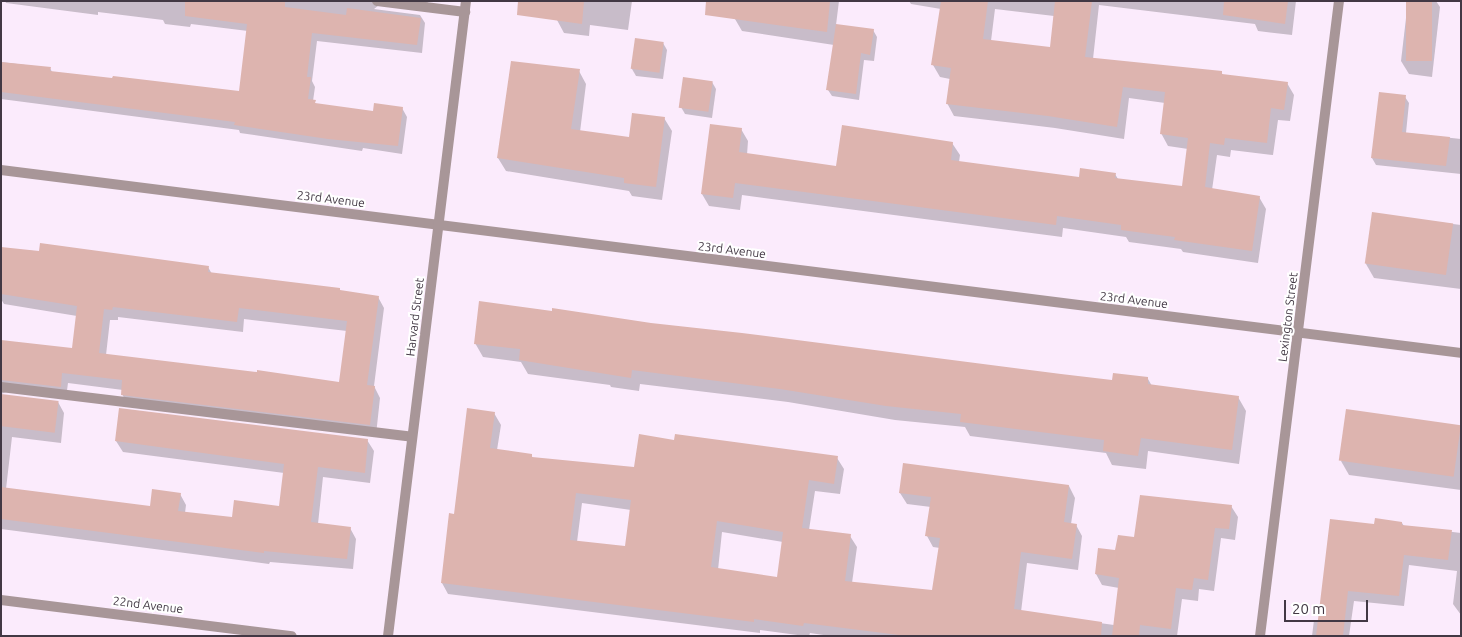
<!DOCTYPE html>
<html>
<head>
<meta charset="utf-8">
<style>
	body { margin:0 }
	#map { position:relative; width:1462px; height:637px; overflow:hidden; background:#fbebfc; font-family:Ubuntu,sans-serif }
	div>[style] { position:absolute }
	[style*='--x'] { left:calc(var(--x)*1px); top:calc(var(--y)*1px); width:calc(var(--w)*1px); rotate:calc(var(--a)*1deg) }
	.shadow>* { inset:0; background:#0003 }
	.building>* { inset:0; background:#ddb4af; transform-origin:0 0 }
	.service>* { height:10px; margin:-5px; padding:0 5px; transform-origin:5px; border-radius:5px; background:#a89698 }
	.minor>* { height:10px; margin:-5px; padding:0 5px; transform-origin:5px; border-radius:5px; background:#a89698 }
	span { translate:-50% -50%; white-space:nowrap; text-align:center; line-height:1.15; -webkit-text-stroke:4px #fff; paint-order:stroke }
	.street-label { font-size:12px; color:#423844 }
	.frame { position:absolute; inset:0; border:2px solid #423844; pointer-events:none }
	.scale { position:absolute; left:1284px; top:600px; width:84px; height:22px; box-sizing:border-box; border:2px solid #423844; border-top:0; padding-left:6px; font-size:15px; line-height:18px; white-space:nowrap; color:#423844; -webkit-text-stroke:4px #fff; paint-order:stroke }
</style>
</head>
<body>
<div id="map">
	<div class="shadow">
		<i style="clip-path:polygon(5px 1px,428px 1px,427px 8px,383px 2px,374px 9px,420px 15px,425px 23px,422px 53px,317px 41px,312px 81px,315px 87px,313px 101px,317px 105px,374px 113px,402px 108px,407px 117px,402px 154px,363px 148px,362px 151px,240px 133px,239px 130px,1px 99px,1px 62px,50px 68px,52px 72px,240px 93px,248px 31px,191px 24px,190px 27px,165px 24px,163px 20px,98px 12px,98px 15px,6px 3px)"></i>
		<i style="clip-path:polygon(559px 1px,632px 1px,628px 30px,590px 25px,589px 36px,564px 33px,557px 20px)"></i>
		<i style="clip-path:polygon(737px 1px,839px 1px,836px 25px,873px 30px,877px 37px,874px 61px,864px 60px,859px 100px,832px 96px,828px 90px,834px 45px,742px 31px,735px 19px)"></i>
		<i style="clip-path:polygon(evenodd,909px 1px,1296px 1px,1292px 35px,1258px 31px,1255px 24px,1099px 5px,1093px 59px,1221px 72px,1223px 75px,1287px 83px,1294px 95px,1290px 121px,1278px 120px,1273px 155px,1231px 150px,1230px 157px,1217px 155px,1212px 190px,1259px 197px,1266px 209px,1258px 263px,1183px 252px,1181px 249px,1129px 242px,1126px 237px,1063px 228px,1062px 237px,742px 195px,740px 210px,709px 206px,702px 194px,741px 129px,748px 141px,747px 155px,838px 167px,952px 143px,960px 155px,959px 162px,1080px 178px,1115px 174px,1118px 179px,1183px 188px,1188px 149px,1168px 146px,1161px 133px,1165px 103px,1129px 98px,1124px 139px,1055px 128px,954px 116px,947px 103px,950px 79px,940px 77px,933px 65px,941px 9px,911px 4px,909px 1px,995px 9px,1054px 16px,1051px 49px,991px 41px,995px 9px)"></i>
		<i style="clip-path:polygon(1408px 1px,1436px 1px,1440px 7px,1432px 77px,1409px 74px,1401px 61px)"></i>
		<i style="clip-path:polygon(663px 43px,667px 50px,663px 79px,636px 76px,632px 69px)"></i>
		<i style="clip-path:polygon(579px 71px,586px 84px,580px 132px,630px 138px,664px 118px,672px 131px,662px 200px,632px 196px,629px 191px,506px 171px,498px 158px)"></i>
		<i style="clip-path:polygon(712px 82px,716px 89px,712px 118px,685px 114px,681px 107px)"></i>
		<i style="clip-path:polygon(1405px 97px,1409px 103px,1406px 133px,1461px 139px,1461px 174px,1376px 165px,1372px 158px)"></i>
		<i style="clip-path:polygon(1373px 214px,1461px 225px,1461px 289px,1374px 278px,1366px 264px)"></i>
		<i style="clip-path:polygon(evenodd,1px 248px,208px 267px,212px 274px,378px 297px,384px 308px,374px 386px,380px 398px,376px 435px,128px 405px,122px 394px,123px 390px,68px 383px,66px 398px,9px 391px,1px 394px,1px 341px,73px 349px,77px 316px,4px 304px,1px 299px,1px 248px,118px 317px,243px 332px,244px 319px,347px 331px,340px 383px,106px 355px,110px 320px,118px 320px,118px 317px)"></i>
		<i style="clip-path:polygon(650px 325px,1113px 381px,1148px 379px,1152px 386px,1238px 397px,1246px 411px,1239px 464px,1148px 451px,1146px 469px,1112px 465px,1106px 453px,970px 436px,965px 427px,895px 420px,788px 402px,640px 384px,639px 391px,611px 387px,610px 385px,528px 374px,521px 362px,483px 357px,475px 343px)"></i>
		<i style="clip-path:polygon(1px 395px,58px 402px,64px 413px,61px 443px,12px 437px,6px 489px,151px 508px,180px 494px,186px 505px,185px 513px,233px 518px,280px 507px,284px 473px,123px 452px,116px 441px,367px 440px,374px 451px,370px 483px,323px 477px,318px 524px,350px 528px,356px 539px,353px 569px,270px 562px,269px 564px,1px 529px)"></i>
		<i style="clip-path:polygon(evenodd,494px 413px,501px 425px,497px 450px,531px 455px,533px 458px,635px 469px,675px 441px,837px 458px,844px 469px,840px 494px,815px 491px,809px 530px,850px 536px,857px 547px,852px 583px,934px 592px,940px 548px,933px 547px,927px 536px,931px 507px,907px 504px,900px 493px,1069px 486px,1075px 498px,1071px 524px,1076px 525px,1082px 536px,1078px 570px,1027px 563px,1021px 612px,1114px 625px,1119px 588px,1102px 585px,1096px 574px,1116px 552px,1135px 539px,1231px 506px,1238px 517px,1235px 540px,1221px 538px,1214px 591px,1199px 589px,1198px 601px,1182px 599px,1177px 636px,830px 636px,810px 633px,809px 636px,805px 636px,760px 630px,760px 633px,448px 594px,442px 583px,451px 515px,455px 515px,494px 413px,582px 503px,631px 510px,626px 548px,577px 542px,582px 503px,494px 413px,722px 532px,783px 542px,778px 578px,718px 570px,722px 532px)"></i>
		<i style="clip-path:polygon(1461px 426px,1461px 490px,1349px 475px,1341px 461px)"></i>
		<i style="clip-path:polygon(1402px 523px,1404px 526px,1461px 533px,1461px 615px,1453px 604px,1457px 571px,1409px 565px,1404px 606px,1354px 601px,1349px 636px,1312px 636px,1314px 620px,1319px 621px,1375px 525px)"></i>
	</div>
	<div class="building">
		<i style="clip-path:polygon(185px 1px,285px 1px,285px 7px,346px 15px,347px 8px,421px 18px,417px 45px,312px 33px,307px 77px,311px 77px,308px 99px,316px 100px,315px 103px,373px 111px,374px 103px,403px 107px,398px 146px,328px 139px,234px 125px,235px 122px,1px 92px,1px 62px,51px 67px,50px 71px,112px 78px,113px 76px,239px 91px,247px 24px,185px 16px)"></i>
		<i style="clip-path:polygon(518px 1px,584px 1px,582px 24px,517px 15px)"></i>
		<i style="clip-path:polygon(706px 1px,830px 1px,827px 32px,705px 15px)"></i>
		<i style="clip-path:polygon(941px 1px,988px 1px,983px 39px,1050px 47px,1055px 1px,1092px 1px,1085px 57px,1222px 71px,1222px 74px,1288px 82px,1284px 110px,1271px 108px,1267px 143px,1225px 138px,1224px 145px,1210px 143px,1205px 187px,1260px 196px,1252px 251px,1174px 240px,1175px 237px,1121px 230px,1121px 225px,1057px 216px,1056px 225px,735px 183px,733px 198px,701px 194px,710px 124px,742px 128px,739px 152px,836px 166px,842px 125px,953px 142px,951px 160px,1079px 177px,1080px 168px,1116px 173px,1115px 178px,1182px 186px,1188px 138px,1160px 134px,1165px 92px,1123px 87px,1117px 127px,1048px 116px,946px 104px,951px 68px,931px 65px)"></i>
		<i style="clip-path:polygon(1224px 1px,1288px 1px,1285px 24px,1223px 15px)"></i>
		<i style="left:1406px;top:1px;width:26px;height:60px"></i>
		<i style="clip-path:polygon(836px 24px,874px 29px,870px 55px,861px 53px,856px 94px,826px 90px)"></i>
		<i style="left:635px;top:38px;width:29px;height:31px;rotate:8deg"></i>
		<i style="clip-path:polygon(511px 61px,580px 69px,571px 129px,629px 137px,632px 113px,665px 117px,656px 187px,624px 183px,624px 178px,497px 158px)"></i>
		<i style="left:683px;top:77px;width:30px;height:31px;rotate:8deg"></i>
		<i style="clip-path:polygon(1379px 92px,1406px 95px,1402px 132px,1450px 137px,1446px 166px,1371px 158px)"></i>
		<i style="left:1372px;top:212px;width:82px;height:52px;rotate:8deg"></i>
		<i style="clip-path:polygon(evenodd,40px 243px,209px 266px,208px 272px,340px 288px,340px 290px,379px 296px,367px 385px,375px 386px,370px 425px,121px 395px,122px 380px,62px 373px,61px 387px,1px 380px,1px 340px,72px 348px,77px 306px,1px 294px,1px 247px,39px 251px,40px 243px,113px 307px,237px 322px,239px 308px,347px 321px,339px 382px,257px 370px,257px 372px,99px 353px,104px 309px,112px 310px,113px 307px)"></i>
		<i style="clip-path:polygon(479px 301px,552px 311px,552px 308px,651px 323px,742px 333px,1061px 374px,1112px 380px,1113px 373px,1148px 377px,1148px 384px,1239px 396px,1232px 450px,1141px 438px,1138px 456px,1103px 451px,1104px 440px,960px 422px,961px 414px,886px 406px,780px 389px,632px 370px,631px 378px,519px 360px,520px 349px,474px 344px)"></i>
		<i style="left:1px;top:394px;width:58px;height:32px;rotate:7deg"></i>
		<i style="clip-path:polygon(119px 408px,368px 439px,365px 473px,318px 467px,311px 522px,351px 527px,347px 559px,264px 551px,264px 553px,1px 519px,1px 487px,150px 506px,152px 489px,181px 493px,178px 511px,232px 517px,234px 500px,279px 506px,284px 464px,115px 441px)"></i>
		<i style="clip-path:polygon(evenodd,467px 408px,495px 412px,490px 448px,532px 454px,532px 457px,634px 467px,639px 434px,674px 440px,675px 434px,838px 456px,834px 484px,809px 480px,802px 528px,851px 534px,845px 581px,932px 590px,940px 538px,925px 536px,931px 497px,899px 493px,903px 463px,1069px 485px,1064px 522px,1077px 524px,1072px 559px,1021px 552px,1014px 609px,1102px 622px,1101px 636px,907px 636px,804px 623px,803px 626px,754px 619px,754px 622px,441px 583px,449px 513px,454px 514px,467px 408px,576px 493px,631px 500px,625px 546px,570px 540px,576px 493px,467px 408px,717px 521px,783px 532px,777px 577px,711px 567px,717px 521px)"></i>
		<i style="left:1346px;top:409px;width:116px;height:52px;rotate:8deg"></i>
		<i style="clip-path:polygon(1140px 495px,1232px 505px,1229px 529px,1215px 528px,1208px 580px,1194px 578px,1192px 590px,1176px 588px,1171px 629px,1140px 625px,1139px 636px,1112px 636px,1119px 578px,1095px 574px,1098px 548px,1115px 550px,1118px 535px,1134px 537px)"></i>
		<i style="clip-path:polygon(1375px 518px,1402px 522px,1402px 525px,1452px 530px,1448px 560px,1404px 555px,1399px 596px,1348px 591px,1343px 636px,1316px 636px,1330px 519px,1374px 524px)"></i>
	</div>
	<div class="service">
		<i style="--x:377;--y:1;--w:89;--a:7.1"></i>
		<i style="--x:1;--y:387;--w:414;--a:6.9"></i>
	</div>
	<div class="minor">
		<i style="--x:1;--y:170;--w:1471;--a:7.14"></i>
		<i style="--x:1;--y:600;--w:293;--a:7.1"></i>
		<i style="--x:388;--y:636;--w:640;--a:-83"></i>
		<i style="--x:1260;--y:636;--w:640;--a:-82.91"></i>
	</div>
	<div class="street-label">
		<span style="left:331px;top:199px;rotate:7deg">23rd Avenue</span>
		<span style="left:732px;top:250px;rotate:7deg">23rd Avenue</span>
		<span style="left:1134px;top:300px;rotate:7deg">23rd Avenue</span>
		<span style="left:415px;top:317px;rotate:-83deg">Harvard Street</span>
		<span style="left:1288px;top:317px;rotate:-83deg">Lexington Street</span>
		<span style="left:148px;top:605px;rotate:7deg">22nd Avenue</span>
	</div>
	<div class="frame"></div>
	<div class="scale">20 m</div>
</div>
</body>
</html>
